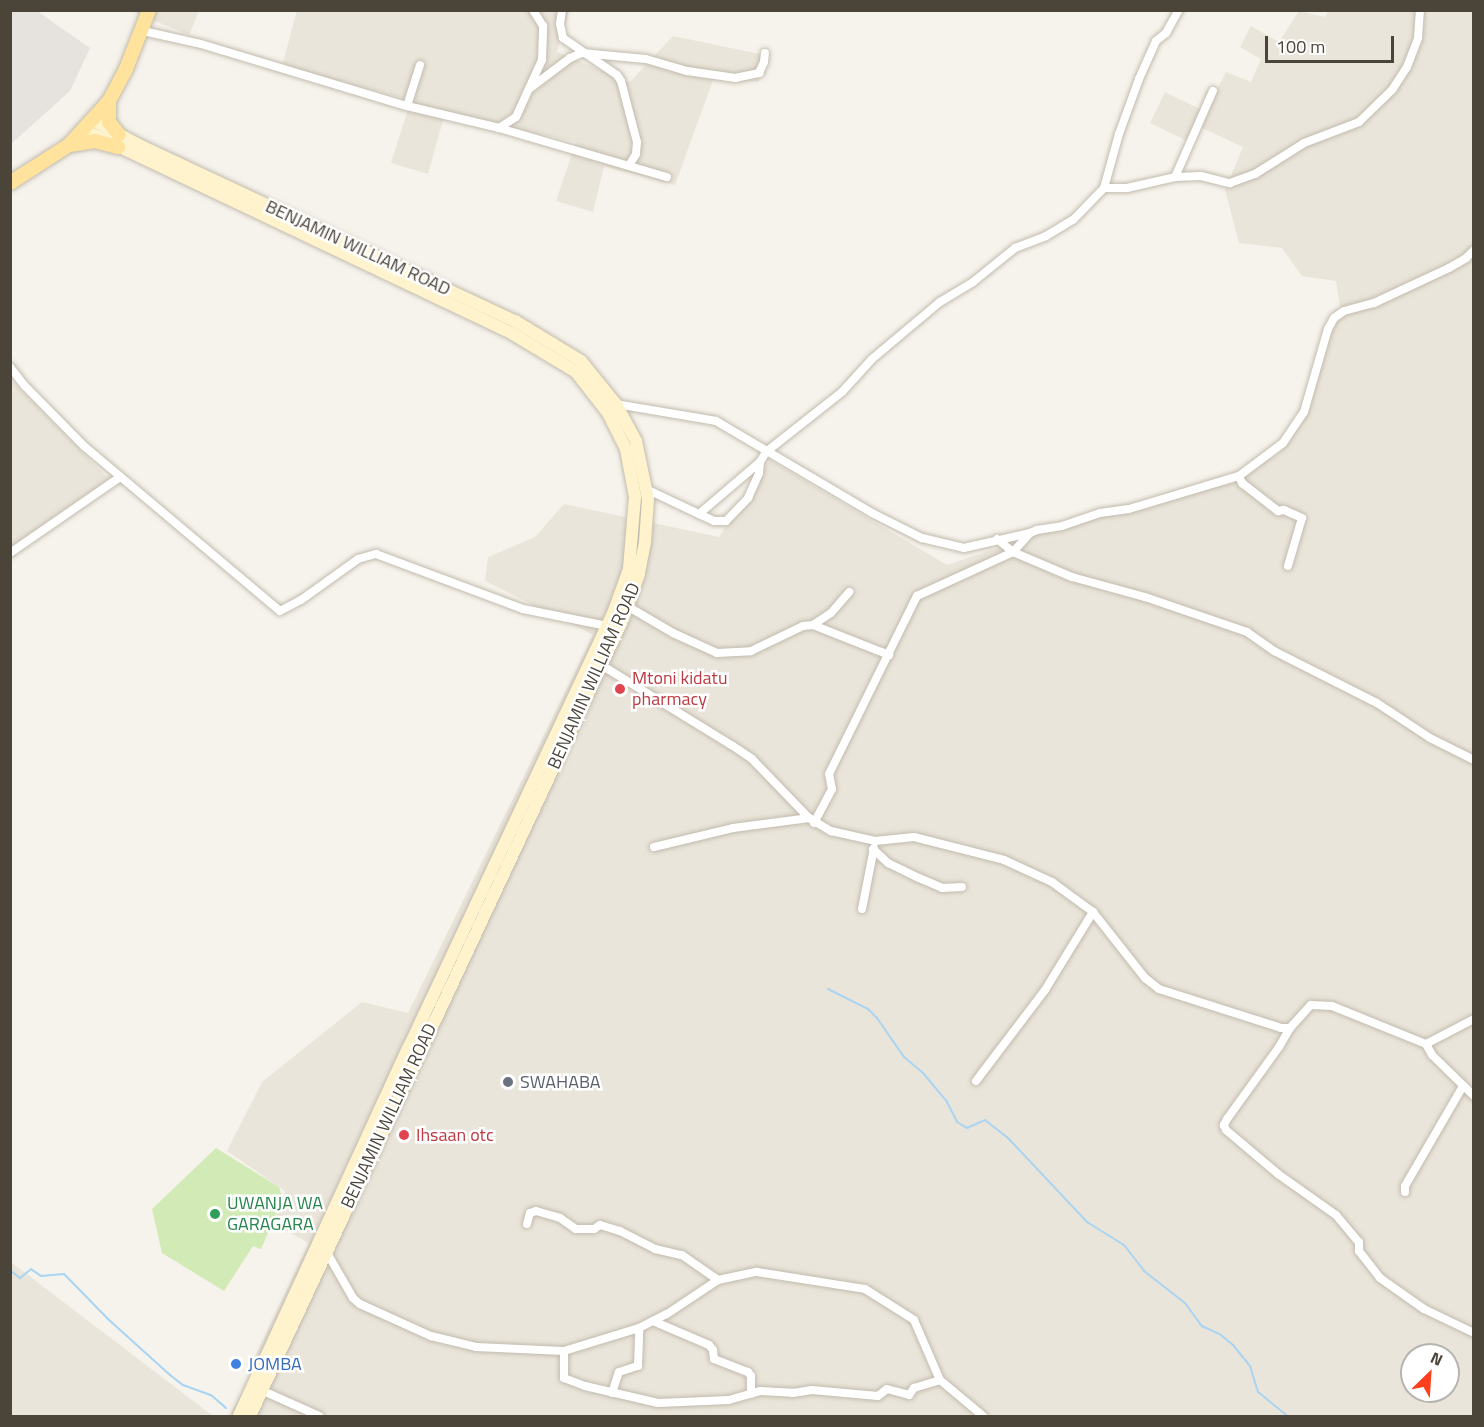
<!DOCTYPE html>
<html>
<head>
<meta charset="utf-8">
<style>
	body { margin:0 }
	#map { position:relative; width:1484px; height:1427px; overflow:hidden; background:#f6f3ec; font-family:"Titillium Web",sans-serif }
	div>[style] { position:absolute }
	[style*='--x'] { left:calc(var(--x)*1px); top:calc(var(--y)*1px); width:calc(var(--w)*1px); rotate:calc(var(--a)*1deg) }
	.residential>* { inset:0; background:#eae5da }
	.industrial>* { inset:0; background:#e6e2dd }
	.green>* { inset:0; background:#d2eab5 }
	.stream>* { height:2px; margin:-1px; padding:0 1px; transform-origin:1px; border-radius:1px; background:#a9d4f2 }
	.roads { filter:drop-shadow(0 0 2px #c2bbae) drop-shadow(0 0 2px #c2bbae) }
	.minor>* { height:8px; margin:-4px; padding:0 4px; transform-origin:4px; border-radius:4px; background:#fff }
	.secondary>* { height:12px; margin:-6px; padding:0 6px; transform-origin:6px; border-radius:6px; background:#fff3cd }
	.primary>* { height:14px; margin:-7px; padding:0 7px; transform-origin:7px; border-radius:7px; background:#ffe39c }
	.dots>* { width:16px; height:16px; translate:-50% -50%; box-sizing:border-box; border:3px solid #fff; border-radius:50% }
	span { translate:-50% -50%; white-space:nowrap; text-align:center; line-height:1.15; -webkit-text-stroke:5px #fff; paint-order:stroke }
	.street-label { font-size:18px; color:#4b4439 }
	.health-label { font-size:18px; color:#be3a42 }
	.left { translate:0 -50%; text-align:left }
	.worship-label { font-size:18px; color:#5b616d }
	.leisure-label { font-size:18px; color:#27864d }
	.shop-label { font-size:18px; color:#366cbe }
	.frame { position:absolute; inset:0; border:12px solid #4b4439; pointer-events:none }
	.north { position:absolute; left:1400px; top:1343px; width:60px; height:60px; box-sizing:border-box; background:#fff; border:2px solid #b7b4b0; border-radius:50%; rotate:25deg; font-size:16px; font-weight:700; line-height:24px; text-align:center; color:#4b4439 }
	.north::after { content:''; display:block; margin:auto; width:21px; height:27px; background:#fc3f1d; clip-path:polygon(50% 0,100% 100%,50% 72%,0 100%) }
	.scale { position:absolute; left:1265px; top:36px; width:129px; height:27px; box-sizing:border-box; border:3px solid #4b4439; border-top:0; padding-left:8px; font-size:18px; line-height:21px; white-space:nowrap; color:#4b4439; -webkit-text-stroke:4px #fff; paint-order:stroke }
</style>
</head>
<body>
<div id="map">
	<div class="residential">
		<i style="clip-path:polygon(297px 10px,569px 11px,557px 52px,630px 82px,673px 36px,760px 54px,759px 82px,713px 80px,675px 185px,604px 166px,593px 212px,556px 201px,576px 142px,445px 113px,428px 174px,391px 163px,411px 100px,282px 66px)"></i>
		<i style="clip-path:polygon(evenodd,1329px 10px,1473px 11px,1473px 1416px,229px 1416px,251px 1377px,251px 1365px,309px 1243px,274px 1224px,285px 1191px,227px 1151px,262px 1082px,362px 1002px,408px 1013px,593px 635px,485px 581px,488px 557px,535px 537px,564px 504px,719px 537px,770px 460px,947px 565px,1035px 535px,1181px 496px,1276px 456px,1288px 444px,1327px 341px,1341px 312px,1336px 281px,1302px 276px,1282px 248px,1239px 243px,1225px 190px,1243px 147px,1202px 128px,1185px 140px,1150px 123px,1165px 92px,1206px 112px,1226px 72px,1251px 82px,1261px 59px,1240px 47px,1251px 26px,1279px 42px,1299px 11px,1325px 17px,1329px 10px,1412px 1355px,1448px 1355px,1448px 1391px,1412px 1391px,1412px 1355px)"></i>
		<i style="clip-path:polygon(131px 11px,199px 11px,189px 35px)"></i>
		<i style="clip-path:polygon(10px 379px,109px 479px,11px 547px,10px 547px)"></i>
		<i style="clip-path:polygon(11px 1262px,213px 1416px,11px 1416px)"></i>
	</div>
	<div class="industrial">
		<i style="clip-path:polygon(11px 10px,37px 11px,90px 48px,70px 91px,11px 144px)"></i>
	</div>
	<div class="green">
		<i style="clip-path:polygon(216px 1148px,279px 1187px,283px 1200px,261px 1249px,253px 1246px,224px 1291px,162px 1253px,152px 1209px)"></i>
	</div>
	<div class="stream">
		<i style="--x:828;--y:989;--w:45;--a:26.6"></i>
		<i style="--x:868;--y:1009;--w:13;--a:45"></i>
		<i style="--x:877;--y:1018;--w:47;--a:55.3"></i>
		<i style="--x:904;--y:1057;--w:25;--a:40"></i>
		<i style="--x:923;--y:1073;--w:38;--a:50"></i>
		<i style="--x:947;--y:1102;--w:22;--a:63"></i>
		<i style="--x:957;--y:1122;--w:12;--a:31"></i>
		<i style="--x:967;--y:1128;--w:20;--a:-24"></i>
		<i style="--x:985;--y:1120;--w:28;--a:38"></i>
		<i style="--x:1007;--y:1137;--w:117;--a:46.7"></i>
		<i style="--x:1087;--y:1222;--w:44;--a:31.9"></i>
		<i style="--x:1124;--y:1245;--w:33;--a:52"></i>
		<i style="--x:1144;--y:1271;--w:52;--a:38"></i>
		<i style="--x:1185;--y:1303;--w:29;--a:54"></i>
		<i style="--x:1202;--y:1326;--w:21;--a:25"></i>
		<i style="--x:1221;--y:1335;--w:16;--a:40"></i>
		<i style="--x:1233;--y:1345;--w:27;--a:51"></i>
		<i style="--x:1250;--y:1366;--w:27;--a:73"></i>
		<i style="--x:1258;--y:1392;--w:38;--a:39"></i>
		<i style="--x:10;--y:1270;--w:13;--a:39"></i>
		<i style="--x:20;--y:1278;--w:14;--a:-39"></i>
		<i style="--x:31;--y:1269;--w:12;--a:35"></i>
		<i style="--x:41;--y:1276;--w:23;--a:-5"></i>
		<i style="--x:64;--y:1274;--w:63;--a:45.6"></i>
		<i style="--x:108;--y:1319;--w:84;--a:42.1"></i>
		<i style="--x:170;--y:1375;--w:16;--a:38"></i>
		<i style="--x:183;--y:1385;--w:30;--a:20"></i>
		<i style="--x:211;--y:1395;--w:20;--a:41"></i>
	</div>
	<div class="roads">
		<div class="minor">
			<i style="--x:562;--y:10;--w:14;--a:98"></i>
			<i style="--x:560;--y:24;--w:14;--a:78"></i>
			<i style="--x:563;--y:38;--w:65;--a:34.4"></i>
			<i style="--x:617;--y:75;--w:7;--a:56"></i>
			<i style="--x:621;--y:81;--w:63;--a:75.3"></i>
			<i style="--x:637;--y:142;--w:12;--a:95"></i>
			<i style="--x:636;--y:154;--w:12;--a:121"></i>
			<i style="--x:143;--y:31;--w:59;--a:12.6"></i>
			<i style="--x:201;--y:44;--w:215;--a:16.8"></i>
			<i style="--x:407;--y:106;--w:95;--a:13.4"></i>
			<i style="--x:499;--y:128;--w:175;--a:16.3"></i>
			<i style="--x:529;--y:89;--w:51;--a:-37.1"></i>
			<i style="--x:570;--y:58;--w:13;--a:-23"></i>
			<i style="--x:582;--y:53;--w:64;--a:5.4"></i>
			<i style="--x:646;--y:59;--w:43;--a:16.3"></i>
			<i style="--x:687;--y:71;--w:49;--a:8.3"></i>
			<i style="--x:735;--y:78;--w:25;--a:-12"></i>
			<i style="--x:759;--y:73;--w:12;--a:-66"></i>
			<i style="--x:764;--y:62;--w:9;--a:-84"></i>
			<i style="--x:407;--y:106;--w:43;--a:-72.4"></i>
			<i style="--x:499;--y:128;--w:20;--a:-33"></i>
			<i style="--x:516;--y:117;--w:63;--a:-65.5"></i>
			<i style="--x:542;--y:60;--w:34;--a:-88"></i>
			<i style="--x:543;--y:26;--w:19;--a:-122"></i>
			<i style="--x:1175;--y:177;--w:94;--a:-66.2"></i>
			<i style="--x:1104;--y:188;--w:23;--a:0"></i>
			<i style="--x:1127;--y:188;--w:49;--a:-12.9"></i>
			<i style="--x:1175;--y:177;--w:26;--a:-2"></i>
			<i style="--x:1201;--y:176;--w:30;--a:14"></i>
			<i style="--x:1230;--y:183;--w:27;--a:-20"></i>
			<i style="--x:1255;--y:174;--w:58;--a:-32.3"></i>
			<i style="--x:1304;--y:143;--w:59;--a:-20.9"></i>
			<i style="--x:1359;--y:122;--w:46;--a:-44.1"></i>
			<i style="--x:1392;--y:90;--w:27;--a:-57"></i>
			<i style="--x:1407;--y:67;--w:31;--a:-69"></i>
			<i style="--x:1418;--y:38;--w:28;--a:-86"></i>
			<i style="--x:10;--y:367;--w:24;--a:52"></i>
			<i style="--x:25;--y:386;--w:84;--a:45.5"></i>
			<i style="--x:84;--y:446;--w:256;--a:40.1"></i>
			<i style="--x:280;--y:611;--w:24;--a:-28"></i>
			<i style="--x:301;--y:600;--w:70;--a:-35.7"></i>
			<i style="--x:358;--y:559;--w:19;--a:-16"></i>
			<i style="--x:376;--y:554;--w:157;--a:20.5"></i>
			<i style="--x:523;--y:609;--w:86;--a:11.4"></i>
			<i style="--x:616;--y:404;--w:101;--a:9.6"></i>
			<i style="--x:716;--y:421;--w:181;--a:30.5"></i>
			<i style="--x:872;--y:513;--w:56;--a:26.6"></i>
			<i style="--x:922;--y:538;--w:43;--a:13.4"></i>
			<i style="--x:964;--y:548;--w:68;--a:-12.8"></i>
			<i style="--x:1239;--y:476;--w:8;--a:67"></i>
			<i style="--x:1242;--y:483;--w:46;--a:37.9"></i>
			<i style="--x:1278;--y:511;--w:6;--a:-9"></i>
			<i style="--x:1284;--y:510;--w:20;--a:24"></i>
			<i style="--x:1302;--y:518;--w:50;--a:106.3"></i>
			<i style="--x:644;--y:488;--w:61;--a:25.3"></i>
			<i style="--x:699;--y:514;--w:80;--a:-40.4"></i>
			<i style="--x:760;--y:462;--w:12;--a:-59"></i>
			<i style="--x:766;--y:452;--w:97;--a:-38.3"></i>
			<i style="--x:842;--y:392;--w:45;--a:-47.7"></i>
			<i style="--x:872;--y:359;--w:89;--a:-40"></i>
			<i style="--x:940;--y:302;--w:39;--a:-31"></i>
			<i style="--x:973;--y:282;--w:54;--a:-39"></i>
			<i style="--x:1015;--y:248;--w:33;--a:-21"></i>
			<i style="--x:1046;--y:236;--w:31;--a:-31"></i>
			<i style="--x:1073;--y:220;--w:45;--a:-45.9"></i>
			<i style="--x:1104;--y:188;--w:56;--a:-74.5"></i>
			<i style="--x:1119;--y:134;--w:59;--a:-70"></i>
			<i style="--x:1139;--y:79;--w:42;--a:-65.9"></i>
			<i style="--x:1156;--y:41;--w:13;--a:-39"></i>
			<i style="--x:1166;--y:33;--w:26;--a:-61"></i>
			<i style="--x:699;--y:514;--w:17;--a:25"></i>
			<i style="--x:714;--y:521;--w:12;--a:0"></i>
			<i style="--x:726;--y:521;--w:32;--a:-46"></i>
			<i style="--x:748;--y:498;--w:27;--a:-66"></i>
			<i style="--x:759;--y:473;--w:11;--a:-85"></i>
			<i style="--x:997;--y:539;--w:21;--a:39"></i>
			<i style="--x:1013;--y:552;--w:25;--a:-48"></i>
			<i style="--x:1030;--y:533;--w:8;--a:-23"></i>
			<i style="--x:1037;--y:530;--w:25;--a:-9"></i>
			<i style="--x:1062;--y:526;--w:40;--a:-18.9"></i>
			<i style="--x:1100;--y:513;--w:29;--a:-8"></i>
			<i style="--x:1129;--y:509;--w:115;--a:-16.7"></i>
			<i style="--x:1239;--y:476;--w:55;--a:-36.9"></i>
			<i style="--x:1283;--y:443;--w:37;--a:-56"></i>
			<i style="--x:1304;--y:412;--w:86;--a:-73.9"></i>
			<i style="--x:1328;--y:329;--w:13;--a:-61"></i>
			<i style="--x:1334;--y:318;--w:12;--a:-35"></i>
			<i style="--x:1344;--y:311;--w:31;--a:-15"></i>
			<i style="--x:1374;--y:303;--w:83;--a:-25"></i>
			<i style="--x:1449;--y:268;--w:20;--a:-30"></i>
			<i style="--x:1466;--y:258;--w:11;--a:-45"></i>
			<i style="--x:10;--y:553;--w:134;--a:-34.6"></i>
			<i style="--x:627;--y:606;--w:53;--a:30.4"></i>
			<i style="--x:673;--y:633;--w:48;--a:24.4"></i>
			<i style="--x:717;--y:653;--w:34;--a:-3"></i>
			<i style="--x:751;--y:651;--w:58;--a:-25.7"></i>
			<i style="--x:803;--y:626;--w:10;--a:-6"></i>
			<i style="--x:813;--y:625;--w:82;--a:21.5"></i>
			<i style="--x:813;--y:625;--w:22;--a:-34"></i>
			<i style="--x:831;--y:613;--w:28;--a:-49"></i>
			<i style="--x:598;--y:663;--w:158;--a:31.6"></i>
			<i style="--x:733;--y:746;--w:23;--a:34"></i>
			<i style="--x:752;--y:759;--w:82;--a:46"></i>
			<i style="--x:809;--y:818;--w:26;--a:31"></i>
			<i style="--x:831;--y:831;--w:45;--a:12.8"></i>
			<i style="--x:875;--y:841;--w:39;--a:-6"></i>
			<i style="--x:914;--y:837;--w:93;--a:14.3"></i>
			<i style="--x:1004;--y:860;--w:53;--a:24.6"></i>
			<i style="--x:1052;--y:882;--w:51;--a:36.2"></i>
			<i style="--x:1093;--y:912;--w:84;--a:51.8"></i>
			<i style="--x:1145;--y:978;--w:18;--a:38"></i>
			<i style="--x:1159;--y:989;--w:128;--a:17.7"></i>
			<i style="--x:1281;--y:1028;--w:9;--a:0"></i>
			<i style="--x:1290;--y:1028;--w:31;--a:-48"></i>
			<i style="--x:1311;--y:1005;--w:21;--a:3"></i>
			<i style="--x:1332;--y:1006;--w:101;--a:22"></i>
			<i style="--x:1426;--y:1044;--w:54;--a:-27.5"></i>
			<i style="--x:814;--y:823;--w:38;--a:-62"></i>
			<i style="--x:832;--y:789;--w:15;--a:-101"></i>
			<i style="--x:829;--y:774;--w:199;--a:-63.7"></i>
			<i style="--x:917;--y:596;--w:106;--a:-24.6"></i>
			<i style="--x:1013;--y:552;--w:64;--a:23"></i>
			<i style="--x:1072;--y:577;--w:76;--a:15.3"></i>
			<i style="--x:1145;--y:597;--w:108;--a:18.9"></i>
			<i style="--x:1247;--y:632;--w:33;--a:35"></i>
			<i style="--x:1274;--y:651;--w:115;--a:26.8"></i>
			<i style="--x:1377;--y:703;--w:64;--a:33.4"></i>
			<i style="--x:1430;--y:738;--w:49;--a:26.6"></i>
			<i style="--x:654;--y:847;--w:81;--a:-13.5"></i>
			<i style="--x:733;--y:828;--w:77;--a:-7.5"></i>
			<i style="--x:873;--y:849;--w:21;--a:43"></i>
			<i style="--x:888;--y:863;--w:34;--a:26"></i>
			<i style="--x:919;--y:878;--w:25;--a:23"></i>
			<i style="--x:942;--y:888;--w:20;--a:-3"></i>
			<i style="--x:862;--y:909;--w:62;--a:-78.9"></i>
			<i style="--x:1290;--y:1028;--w:22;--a:120"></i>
			<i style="--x:1279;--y:1047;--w:89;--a:125.8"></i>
			<i style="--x:1227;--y:1119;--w:7;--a:117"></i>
			<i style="--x:1224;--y:1125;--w:5;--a:68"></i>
			<i style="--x:1226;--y:1130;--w:68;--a:40.2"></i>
			<i style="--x:1278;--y:1174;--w:71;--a:35.3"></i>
			<i style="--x:1336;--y:1215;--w:35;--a:50"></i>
			<i style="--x:1359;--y:1242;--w:9;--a:90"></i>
			<i style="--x:1359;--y:1251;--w:34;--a:52"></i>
			<i style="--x:1380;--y:1278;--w:54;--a:35.2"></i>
			<i style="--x:1424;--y:1309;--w:55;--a:25.6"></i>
			<i style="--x:1426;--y:1044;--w:13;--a:61"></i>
			<i style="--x:1432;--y:1055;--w:59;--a:44.3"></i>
			<i style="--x:976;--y:1081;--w:114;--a:-52.8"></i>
			<i style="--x:1045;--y:990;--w:92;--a:-58.4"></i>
			<i style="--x:1405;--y:1192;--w:6;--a:-90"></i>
			<i style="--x:1405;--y:1186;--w:116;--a:-59.9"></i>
			<i style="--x:527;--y:1224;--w:11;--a:-75"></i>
			<i style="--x:530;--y:1213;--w:6;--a:-18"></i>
			<i style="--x:536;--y:1211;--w:25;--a:16"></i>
			<i style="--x:560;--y:1218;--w:19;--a:35"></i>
			<i style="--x:576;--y:1229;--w:18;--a:0"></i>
			<i style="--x:594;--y:1229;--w:7;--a:-34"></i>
			<i style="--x:600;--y:1225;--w:21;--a:17"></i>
			<i style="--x:620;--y:1231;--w:39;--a:27"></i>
			<i style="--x:655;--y:1249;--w:28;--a:13"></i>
			<i style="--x:682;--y:1255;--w:44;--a:34.8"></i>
			<i style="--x:326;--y:1251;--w:54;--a:60.1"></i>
			<i style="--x:353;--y:1298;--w:9;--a:41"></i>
			<i style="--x:360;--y:1304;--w:78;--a:24.3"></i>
			<i style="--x:431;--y:1336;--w:46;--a:13.7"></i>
			<i style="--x:476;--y:1347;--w:88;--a:2.6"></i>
			<i style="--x:564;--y:1351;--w:78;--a:-17"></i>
			<i style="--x:639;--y:1328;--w:31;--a:-27"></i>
			<i style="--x:667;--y:1314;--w:61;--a:-33.7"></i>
			<i style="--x:718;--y:1280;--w:40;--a:-12"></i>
			<i style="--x:757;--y:1272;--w:109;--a:8.9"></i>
			<i style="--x:865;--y:1289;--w:58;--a:32.3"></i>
			<i style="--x:914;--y:1320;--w:65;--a:66.6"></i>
			<i style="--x:940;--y:1380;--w:56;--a:39.9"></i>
			<i style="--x:653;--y:1321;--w:61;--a:23.2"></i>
			<i style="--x:709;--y:1345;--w:6;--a:51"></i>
			<i style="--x:713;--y:1350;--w:9;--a:84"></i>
			<i style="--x:714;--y:1359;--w:36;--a:21"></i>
			<i style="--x:748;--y:1372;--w:5;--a:53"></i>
			<i style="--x:751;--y:1376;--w:18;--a:90"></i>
			<i style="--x:564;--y:1351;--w:27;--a:90"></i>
			<i style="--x:564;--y:1378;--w:22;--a:21"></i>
			<i style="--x:585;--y:1386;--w:75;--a:13.1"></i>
			<i style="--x:658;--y:1403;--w:71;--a:-2.4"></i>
			<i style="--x:729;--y:1400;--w:32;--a:-16"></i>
			<i style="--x:760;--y:1391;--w:33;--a:3"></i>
			<i style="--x:793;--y:1393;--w:19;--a:-9"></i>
			<i style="--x:812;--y:1390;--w:66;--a:5.2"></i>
			<i style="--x:878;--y:1396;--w:11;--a:-38"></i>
			<i style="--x:887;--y:1389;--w:23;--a:15"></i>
			<i style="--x:909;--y:1395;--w:9;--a:-54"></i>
			<i style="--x:914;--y:1388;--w:27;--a:-17"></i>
			<i style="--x:261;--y:1390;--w:64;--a:24.1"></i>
			<i style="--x:612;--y:1393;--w:22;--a:-72"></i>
			<i style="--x:619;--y:1372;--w:20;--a:-18"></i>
			<i style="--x:638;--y:1366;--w:38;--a:-88"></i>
		</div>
		<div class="secondary">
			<i style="--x:92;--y:120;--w:58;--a:27.9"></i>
			<i style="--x:143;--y:147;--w:411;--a:25.1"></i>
			<i style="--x:515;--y:321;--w:77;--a:31.2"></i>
			<i style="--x:581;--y:361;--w:55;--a:50.9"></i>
			<i style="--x:616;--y:404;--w:42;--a:61.6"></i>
			<i style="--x:636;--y:441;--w:59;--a:78.3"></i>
			<i style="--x:648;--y:499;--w:43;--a:94"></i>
			<i style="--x:645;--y:542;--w:33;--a:101"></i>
			<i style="--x:639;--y:574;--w:48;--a:109.6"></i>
			<i style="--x:623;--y:619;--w:880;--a:115.08"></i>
			<i style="--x:84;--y:130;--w:475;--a:25.4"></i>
			<i style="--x:513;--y:334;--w:74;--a:31.1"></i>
			<i style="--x:576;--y:372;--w:52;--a:52"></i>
			<i style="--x:608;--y:413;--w:40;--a:63.4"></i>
			<i style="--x:626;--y:449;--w:49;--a:79.4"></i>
			<i style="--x:635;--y:497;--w:72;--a:94.8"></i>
			<i style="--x:629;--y:569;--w:45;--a:109.7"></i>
			<i style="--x:614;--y:611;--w:483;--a:115.2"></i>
			<i style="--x:408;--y:1048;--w:405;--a:114.7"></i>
		</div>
		<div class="primary">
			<i style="--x:109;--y:101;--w:21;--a:90"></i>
			<i style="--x:109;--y:122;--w:16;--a:52"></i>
			<i style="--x:70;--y:145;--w:25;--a:-9"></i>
			<i style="--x:95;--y:141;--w:24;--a:15"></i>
			<i style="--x:10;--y:183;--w:70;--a:-32.8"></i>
			<i style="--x:69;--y:145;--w:59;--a:-47.7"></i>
			<i style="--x:109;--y:101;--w:36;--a:-62"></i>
			<i style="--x:126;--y:69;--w:63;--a:-68.7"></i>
		</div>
	</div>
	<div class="dots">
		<i style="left:620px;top:689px;background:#e0444e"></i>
		<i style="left:508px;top:1082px;background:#6b7280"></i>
		<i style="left:404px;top:1135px;background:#e0444e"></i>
		<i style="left:215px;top:1214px;background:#2e9e5b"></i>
		<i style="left:236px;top:1364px;background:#3f7fe0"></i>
	</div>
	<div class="street-label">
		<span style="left:358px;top:248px;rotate:25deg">BENJAMIN WILLIAM ROAD</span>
		<span style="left:594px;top:676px;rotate:-66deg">BENJAMIN WILLIAM ROAD</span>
		<span style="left:389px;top:1116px;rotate:-65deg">BENJAMIN WILLIAM ROAD</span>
	</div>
	<div class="health-label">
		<span class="left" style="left:632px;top:689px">Mtoni kidatu<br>pharmacy</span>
		<span class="left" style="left:416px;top:1135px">Ihsaan otc</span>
	</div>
	<div class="worship-label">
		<span class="left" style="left:520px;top:1082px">SWAHABA</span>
	</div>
	<div class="leisure-label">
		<span class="left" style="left:227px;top:1214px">UWANJA WA<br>GARAGARA</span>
	</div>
	<div class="shop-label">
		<span class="left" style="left:248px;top:1364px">JOMBA</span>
	</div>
	<div class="frame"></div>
	<div class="north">N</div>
	<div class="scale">100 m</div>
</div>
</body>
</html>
